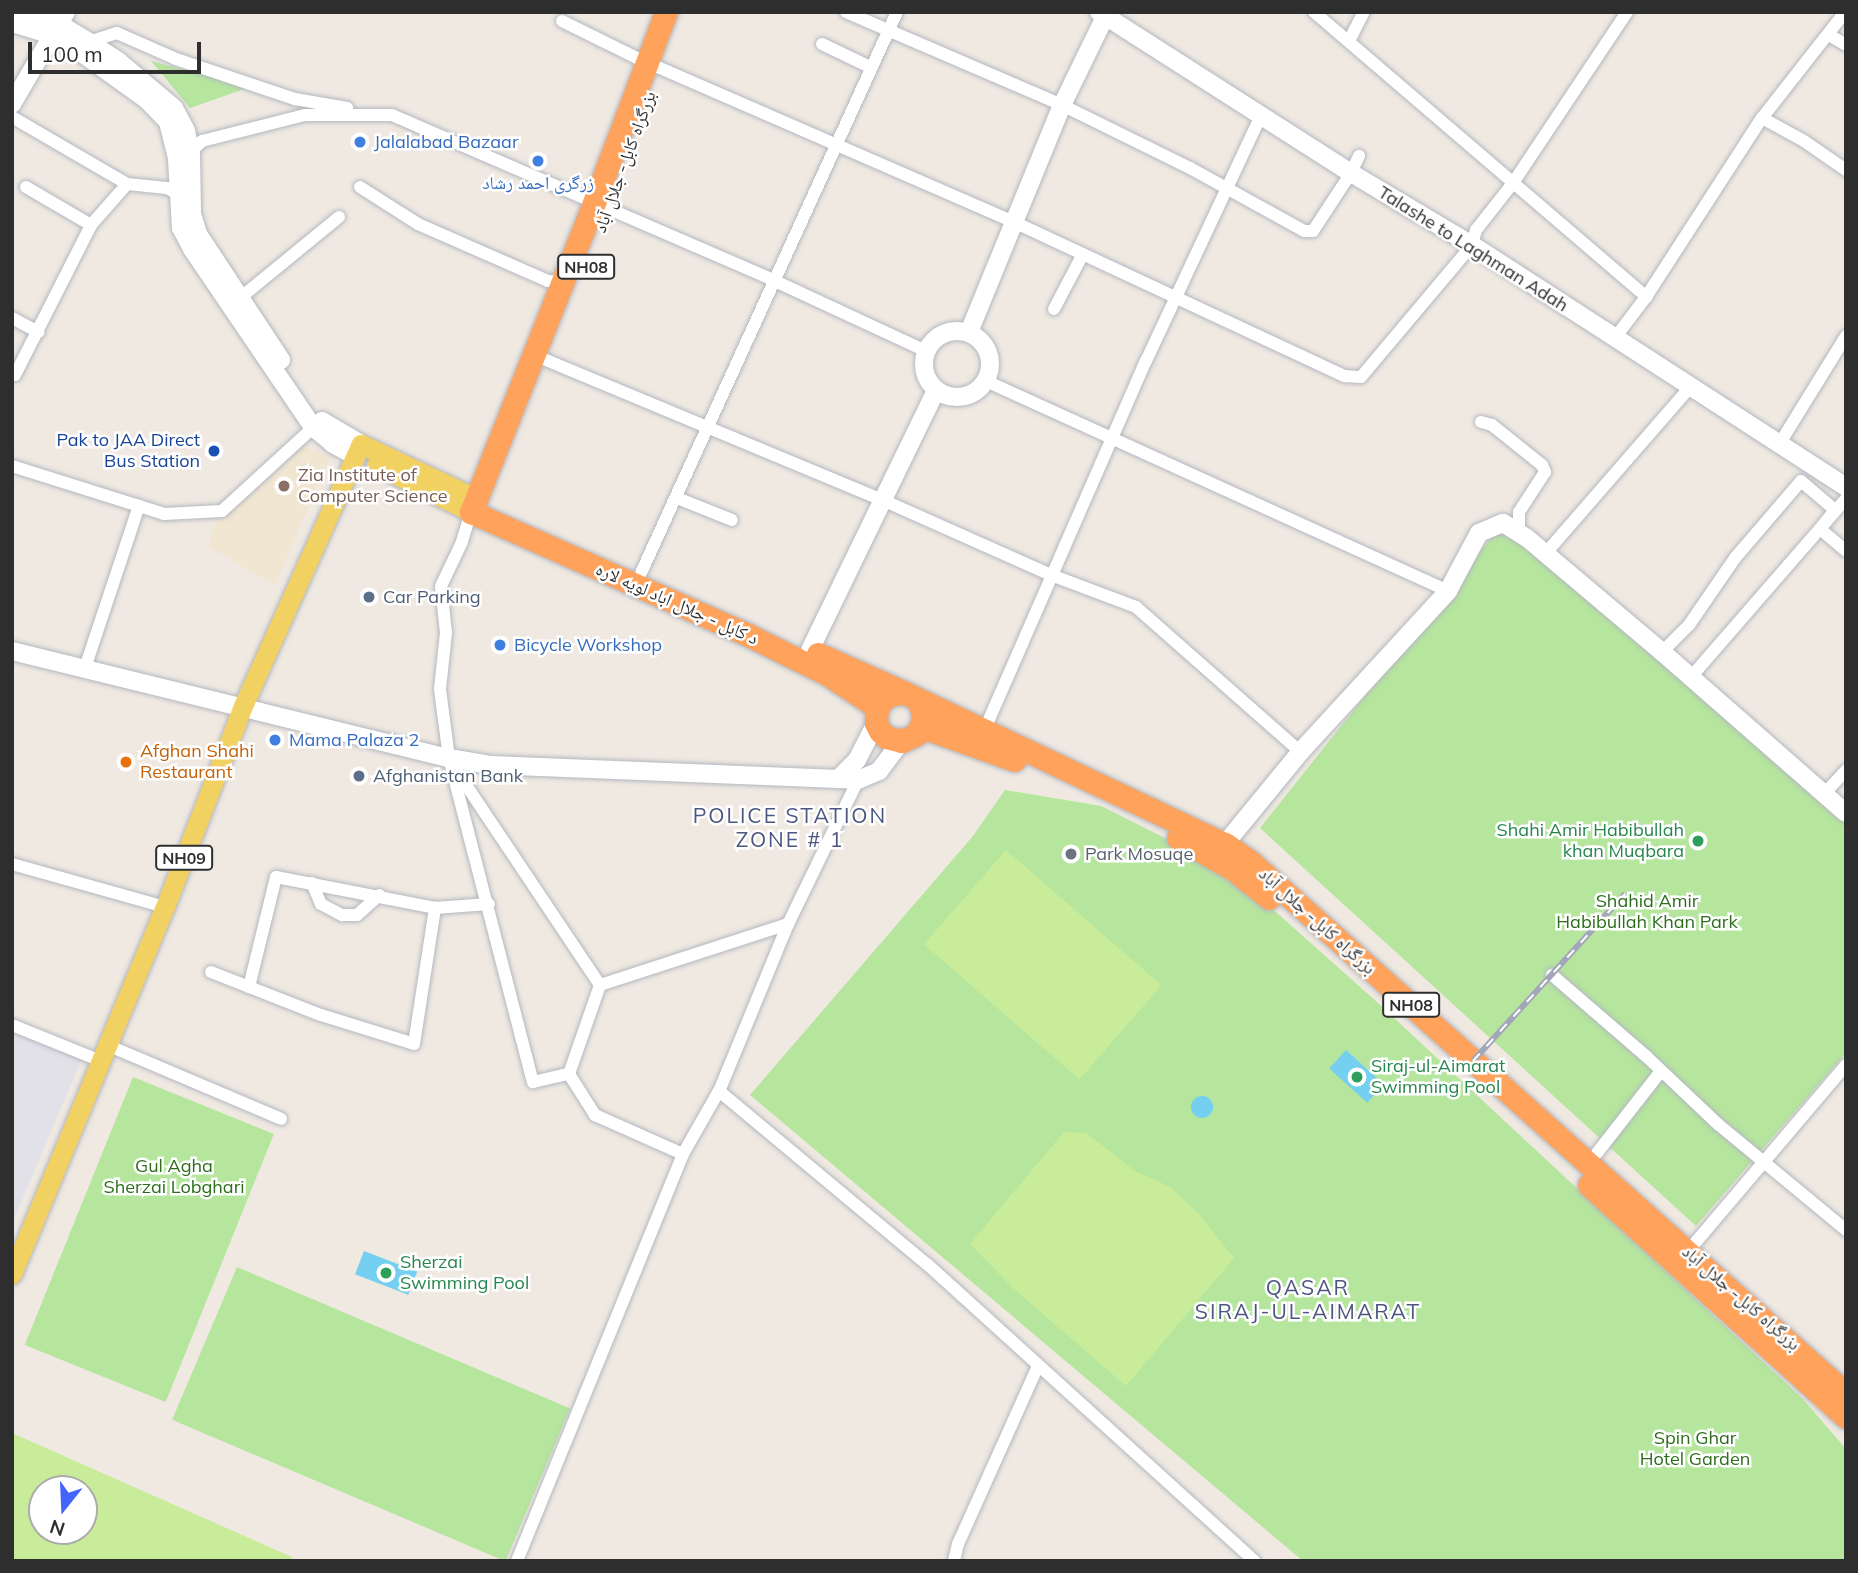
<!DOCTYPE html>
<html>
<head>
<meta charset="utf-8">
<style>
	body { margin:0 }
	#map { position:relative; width:1858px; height:1573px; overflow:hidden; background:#efe9e1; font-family:Mulish,"Noto Naskh Arabic",sans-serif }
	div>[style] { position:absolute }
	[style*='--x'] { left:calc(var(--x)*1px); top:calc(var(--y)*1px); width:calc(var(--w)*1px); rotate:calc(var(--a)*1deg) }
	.industrial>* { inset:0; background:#e3e1e8 }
	.education>* { inset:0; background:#f0e6d1 }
	.green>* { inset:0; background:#b6e59e; transform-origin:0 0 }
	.pitch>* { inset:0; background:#c9ec9a; transform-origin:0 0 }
	.water>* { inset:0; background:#75cff0; transform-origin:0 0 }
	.round { border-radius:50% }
	.roads { filter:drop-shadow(0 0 2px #b4b7c1) drop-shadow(0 0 2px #b4b7c1) }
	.street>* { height:12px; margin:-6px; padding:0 6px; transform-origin:6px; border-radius:6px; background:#fff }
	.secondary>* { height:18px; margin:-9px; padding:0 9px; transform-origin:9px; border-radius:9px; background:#fff }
	.secondary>.ring { margin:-9px; padding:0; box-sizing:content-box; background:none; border:18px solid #fff; border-radius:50% }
	.primary>* { height:19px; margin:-9.5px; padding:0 9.5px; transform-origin:9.5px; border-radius:9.5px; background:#f2d163 }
	.highway>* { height:23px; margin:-11.5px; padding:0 11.5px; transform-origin:11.5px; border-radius:11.5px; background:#ffa35c }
	.rail>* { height:6px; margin-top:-3px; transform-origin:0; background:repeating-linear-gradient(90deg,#fff 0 10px,#a3a6b8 0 20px); box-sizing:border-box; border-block:2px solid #a3a6b8 }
	.dots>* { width:19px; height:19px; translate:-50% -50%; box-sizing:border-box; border:4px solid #fff; border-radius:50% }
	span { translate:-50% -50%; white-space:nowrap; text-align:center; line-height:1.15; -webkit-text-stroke:5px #fff; paint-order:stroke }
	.shield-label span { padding:2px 5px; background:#fff; border:2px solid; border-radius:5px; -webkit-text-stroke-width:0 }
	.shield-label { font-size:16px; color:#2e2e2e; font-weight:700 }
	.shop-label { font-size:18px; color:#366cbe }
	.left { translate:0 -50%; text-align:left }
	.street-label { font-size:18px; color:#2e2e2e }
	.transit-label { font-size:18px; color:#164399 }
	.right { translate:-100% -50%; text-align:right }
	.education-label { font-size:18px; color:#785e54 }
	.service-label { font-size:18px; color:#4e5e75 }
	.food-label { font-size:18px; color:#c56008 }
	.leisure-label { font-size:18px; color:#27864d }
	.worship-label { font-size:18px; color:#5b616d }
	.park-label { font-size:18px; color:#2c6e1b }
	.quarter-label { font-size:21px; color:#4d5680; letter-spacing:2px }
	.frame { position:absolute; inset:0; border:14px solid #2e2e2e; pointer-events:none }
	.north { position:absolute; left:28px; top:1475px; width:70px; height:70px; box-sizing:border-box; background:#fff; border:2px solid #ababab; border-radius:50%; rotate:198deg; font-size:19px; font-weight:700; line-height:28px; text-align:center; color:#2e2e2e }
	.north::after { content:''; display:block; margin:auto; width:24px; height:32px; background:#4264fb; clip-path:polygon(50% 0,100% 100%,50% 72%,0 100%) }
	.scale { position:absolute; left:28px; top:42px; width:173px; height:32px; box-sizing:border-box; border:4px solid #2e2e2e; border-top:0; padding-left:9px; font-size:21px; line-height:24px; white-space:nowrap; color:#2e2e2e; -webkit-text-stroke:5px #fff; paint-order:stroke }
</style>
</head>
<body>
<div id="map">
	<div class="industrial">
		<i style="clip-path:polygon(12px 1032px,82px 1059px,12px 1224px)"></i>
	</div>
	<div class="education">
		<i style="clip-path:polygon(300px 444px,330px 456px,275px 585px,209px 547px,217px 516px)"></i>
	</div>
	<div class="green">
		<i style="clip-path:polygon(151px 61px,250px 87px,190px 108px)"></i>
		<i style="clip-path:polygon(1501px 525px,1846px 821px,1846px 1053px,1696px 1226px,1260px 828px)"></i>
		<i style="clip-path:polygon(1005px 790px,1101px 806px,1167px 839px,1259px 897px,1378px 1003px,1802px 1398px,1846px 1449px,1846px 1561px,1303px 1561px,750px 1095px,973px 836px)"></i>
		<i style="left:133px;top:1077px;width:152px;height:289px;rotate:22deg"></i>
		<i style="left:237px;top:1267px;width:362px;height:166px;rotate:23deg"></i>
	</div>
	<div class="pitch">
		<i style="left:1006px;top:850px;width:206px;height:125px;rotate:41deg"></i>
		<i style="clip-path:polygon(1064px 1132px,1086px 1133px,1135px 1171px,1170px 1187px,1198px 1213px,1234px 1258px,1126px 1386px,1014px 1289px,970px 1244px)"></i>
		<i style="clip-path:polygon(evenodd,12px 1433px,292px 1557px,290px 1561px,12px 1561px,12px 1433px,42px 1489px,84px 1489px,84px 1531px,42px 1531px,42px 1489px)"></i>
	</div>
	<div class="water">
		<i style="left:1346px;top:1050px;width:51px;height:25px;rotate:42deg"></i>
		<i class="round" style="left:1191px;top:1096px;width:22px;height:22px"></i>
		<i style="left:364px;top:1251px;width:57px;height:25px;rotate:21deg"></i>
	</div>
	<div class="roads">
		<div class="street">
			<i style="--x:846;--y:12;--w:235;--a:23.3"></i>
			<i style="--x:1062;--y:105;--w:143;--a:26.2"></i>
			<i style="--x:1190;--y:168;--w:130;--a:28.9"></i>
			<i style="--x:1304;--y:231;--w:9;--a:0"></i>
			<i style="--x:1313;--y:231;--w:69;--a:-56.8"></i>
			<i style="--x:1351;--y:173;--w:19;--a:-65"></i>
			<i style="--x:1314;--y:12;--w:438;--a:40.6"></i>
			<i style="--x:562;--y:21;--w:84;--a:26.3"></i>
			<i style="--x:637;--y:58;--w:411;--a:23.5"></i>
			<i style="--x:1014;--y:222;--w:365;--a:25"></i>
			<i style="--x:1345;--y:376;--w:16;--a:4"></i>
			<i style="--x:1361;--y:377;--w:172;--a:-49.9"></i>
			<i style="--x:1472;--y:245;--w:16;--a:-75"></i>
			<i style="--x:1476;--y:230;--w:60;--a:-51.8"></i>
			<i style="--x:1513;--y:183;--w:206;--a:-56.3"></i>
			<i style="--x:1829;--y:35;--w:20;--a:30"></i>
			<i style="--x:1349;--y:41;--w:33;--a:-63"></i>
			<i style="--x:89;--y:42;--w:29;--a:-18"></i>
			<i style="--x:117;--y:33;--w:64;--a:23.8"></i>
			<i style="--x:176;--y:59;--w:126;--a:18.6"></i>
			<i style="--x:295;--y:99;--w:53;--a:9.8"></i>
			<i style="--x:822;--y:44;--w:55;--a:25.6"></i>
			<i style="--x:12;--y:117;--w:133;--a:30.2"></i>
			<i style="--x:1762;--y:118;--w:48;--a:28.7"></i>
			<i style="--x:1804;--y:141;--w:51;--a:34.6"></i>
			<i style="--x:188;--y:155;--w:20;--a:-45"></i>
			<i style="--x:202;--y:141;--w:106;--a:-14.2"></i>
			<i style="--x:305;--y:115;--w:87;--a:0"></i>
			<i style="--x:392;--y:115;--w:417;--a:23.4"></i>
			<i style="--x:775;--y:281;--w:166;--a:24.9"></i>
			<i style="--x:26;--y:187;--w:75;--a:30.3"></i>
			<i style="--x:360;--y:187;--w:69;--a:32.5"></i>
			<i style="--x:418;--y:224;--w:142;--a:23.7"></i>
			<i style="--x:548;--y:281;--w:15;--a:4"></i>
			<i style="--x:240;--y:298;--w:128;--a:-39.3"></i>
			<i style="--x:1054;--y:309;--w:62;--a:-62.2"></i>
			<i style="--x:12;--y:318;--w:30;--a:28"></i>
			<i style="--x:1614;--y:339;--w:53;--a:-52.7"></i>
			<i style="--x:1646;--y:297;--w:213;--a:-57.1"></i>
			<i style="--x:1762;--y:118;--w:135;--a:-51.9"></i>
			<i style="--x:534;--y:355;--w:373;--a:22.6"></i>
			<i style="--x:878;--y:498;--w:189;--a:24"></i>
			<i style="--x:1051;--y:575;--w:91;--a:20.6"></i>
			<i style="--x:1136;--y:607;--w:216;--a:41.4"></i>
			<i style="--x:1298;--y:750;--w:4;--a:0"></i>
			<i style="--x:12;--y:374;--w:3;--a:18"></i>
			<i style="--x:15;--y:375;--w:168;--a:-63.1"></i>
			<i style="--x:91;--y:225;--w:55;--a:-48.7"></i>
			<i style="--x:127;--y:184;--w:40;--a:5.7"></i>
			<i style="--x:167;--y:188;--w:13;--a:29"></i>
			<i style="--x:986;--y:381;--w:507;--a:24.44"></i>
			<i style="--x:1481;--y:422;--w:11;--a:15"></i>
			<i style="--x:1492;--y:425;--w:64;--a:38.7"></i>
			<i style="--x:1542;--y:465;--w:8;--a:67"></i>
			<i style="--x:1545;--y:472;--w:48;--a:123"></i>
			<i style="--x:1519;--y:512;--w:13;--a:90"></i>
			<i style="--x:1519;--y:525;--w:14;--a:-172"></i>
			<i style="--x:1780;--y:443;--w:126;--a:-58.3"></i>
			<i style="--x:12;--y:466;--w:159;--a:17.5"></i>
			<i style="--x:164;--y:514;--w:58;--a:-3"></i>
			<i style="--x:222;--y:511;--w:129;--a:-42.5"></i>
			<i style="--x:677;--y:498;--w:59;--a:21.8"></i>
			<i style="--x:471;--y:512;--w:31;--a:107"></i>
			<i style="--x:462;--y:542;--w:49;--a:115.5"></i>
			<i style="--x:441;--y:586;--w:47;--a:83.9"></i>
			<i style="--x:446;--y:633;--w:56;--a:96.1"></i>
			<i style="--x:440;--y:689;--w:70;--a:82.6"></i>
			<i style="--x:449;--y:758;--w:335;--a:75.5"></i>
			<i style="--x:533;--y:1082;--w:37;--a:-13"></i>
			<i style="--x:569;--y:1074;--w:49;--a:57.6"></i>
			<i style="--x:595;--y:1115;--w:96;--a:23.9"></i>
			<i style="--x:683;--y:1154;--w:73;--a:-60.3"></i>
			<i style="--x:1545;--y:554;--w:223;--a:-49"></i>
			<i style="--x:641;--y:573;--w:617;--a:-65.47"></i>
			<i style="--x:1662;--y:652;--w:38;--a:-45"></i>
			<i style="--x:1689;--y:625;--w:81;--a:-55.5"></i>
			<i style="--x:1735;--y:558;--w:101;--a:-49.4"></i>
			<i style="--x:1801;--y:481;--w:45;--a:40.5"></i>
			<i style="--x:1835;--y:510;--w:24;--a:128"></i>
			<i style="--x:1820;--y:529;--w:34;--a:40"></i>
			<i style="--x:85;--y:668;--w:171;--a:-71.6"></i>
			<i style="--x:1691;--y:677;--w:236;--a:-49"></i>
			<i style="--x:984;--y:731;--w:404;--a:-66.4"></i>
			<i style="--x:1146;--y:361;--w:272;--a:-64.9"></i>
			<i style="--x:454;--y:767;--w:262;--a:56.2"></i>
			<i style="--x:858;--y:780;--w:160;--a:115.9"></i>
			<i style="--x:788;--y:924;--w:181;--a:112.4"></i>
			<i style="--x:719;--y:1091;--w:271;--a:39.8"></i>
			<i style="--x:927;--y:1264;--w:442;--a:42.2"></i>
			<i style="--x:1824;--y:794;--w:33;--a:-47"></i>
			<i style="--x:12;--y:864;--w:159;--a:15.7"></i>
			<i style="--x:312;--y:883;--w:23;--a:67"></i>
			<i style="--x:321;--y:904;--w:24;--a:28"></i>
			<i style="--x:342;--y:915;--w:15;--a:0"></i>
			<i style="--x:357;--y:915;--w:30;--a:-42"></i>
			<i style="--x:211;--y:972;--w:118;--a:21.4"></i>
			<i style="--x:321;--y:1015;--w:97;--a:17.3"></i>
			<i style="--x:414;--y:1044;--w:138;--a:-81.2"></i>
			<i style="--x:1552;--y:975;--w:125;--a:40.8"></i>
			<i style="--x:1647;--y:1057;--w:99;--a:43.4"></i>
			<i style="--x:1719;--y:1125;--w:165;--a:39.6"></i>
			<i style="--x:249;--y:987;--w:113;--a:-76.2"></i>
			<i style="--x:276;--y:877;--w:162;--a:11"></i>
			<i style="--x:435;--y:908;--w:54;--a:-4.2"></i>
			<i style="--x:12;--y:1025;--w:96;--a:22"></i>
			<i style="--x:107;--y:1045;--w:189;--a:23"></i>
			<i style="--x:569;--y:1074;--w:94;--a:-70.8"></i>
			<i style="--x:600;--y:985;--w:198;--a:-18"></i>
			<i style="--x:1597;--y:1153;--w:104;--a:-52"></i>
			<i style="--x:1684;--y:1256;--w:250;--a:-49.7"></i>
			<i style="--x:517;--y:1561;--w:440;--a:-67.8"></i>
			<i style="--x:954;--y:1561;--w:17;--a:-77"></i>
			<i style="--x:958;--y:1544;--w:195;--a:-65.8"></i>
		</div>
		<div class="secondary">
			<i style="--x:21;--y:12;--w:40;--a:18"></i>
			<i style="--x:59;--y:24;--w:35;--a:31"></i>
			<i style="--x:89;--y:42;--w:35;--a:33"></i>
			<i style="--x:118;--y:61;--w:73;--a:40"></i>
			<i style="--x:174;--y:108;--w:26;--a:62"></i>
			<i style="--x:186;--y:131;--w:25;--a:78"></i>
			<i style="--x:191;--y:155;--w:59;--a:89"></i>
			<i style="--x:192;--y:214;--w:21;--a:73"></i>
			<i style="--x:198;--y:234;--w:151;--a:56.6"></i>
			<i style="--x:1099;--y:12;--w:299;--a:32.6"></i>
			<i style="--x:1351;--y:173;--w:141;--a:30.8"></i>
			<i style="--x:1472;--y:245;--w:445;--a:32.9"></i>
			<i style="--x:12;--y:23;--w:42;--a:16.7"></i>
			<i style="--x:52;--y:35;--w:23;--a:29"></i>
			<i style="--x:72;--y:46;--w:92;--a:35.8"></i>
			<i style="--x:147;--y:100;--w:30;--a:46"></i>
			<i style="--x:168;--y:122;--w:38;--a:76"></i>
			<i style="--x:177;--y:159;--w:69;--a:86.7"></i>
			<i style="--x:181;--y:228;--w:24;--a:62"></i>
			<i style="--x:192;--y:249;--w:215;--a:55.8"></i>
			<i style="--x:313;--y:427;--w:26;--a:40"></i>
			<i style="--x:333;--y:444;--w:26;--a:28"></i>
			<i style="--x:12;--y:104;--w:107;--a:-59.6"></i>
			<i class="ring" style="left:924px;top:331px;width:48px;height:48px"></i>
			<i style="--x:969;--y:332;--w:245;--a:-67.7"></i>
			<i style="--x:1062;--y:105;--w:98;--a:-64"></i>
			<i style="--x:322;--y:421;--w:45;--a:30.5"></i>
			<i style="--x:810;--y:650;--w:289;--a:-64.1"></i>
			<i style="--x:12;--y:651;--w:450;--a:13.8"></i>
			<i style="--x:449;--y:758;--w:43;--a:9.5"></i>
			<i style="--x:491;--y:765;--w:367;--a:2.3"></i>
			<i style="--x:858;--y:780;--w:23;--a:-23"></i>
			<i style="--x:879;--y:771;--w:38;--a:-53"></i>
			<i style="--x:838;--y:779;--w:27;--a:-45"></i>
			<i style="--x:857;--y:760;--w:42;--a:-62.8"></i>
			<i style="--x:1225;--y:844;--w:122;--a:-50.7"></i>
			<i style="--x:1302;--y:750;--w:216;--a:-47.4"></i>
			<i style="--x:1448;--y:591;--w:66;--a:-61.9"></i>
			<i style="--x:1479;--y:533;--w:26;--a:-23"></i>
			<i style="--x:1503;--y:523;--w:28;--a:32"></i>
			<i style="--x:1527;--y:538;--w:177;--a:40.2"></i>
			<i style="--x:1662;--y:652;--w:244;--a:41.2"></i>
		</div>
		<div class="primary">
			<i style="--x:376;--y:465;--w:106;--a:26.3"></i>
			<i style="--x:12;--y:1274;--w:398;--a:-67.4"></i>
			<i style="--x:165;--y:907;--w:216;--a:-68.8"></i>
			<i style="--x:243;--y:706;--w:287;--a:-65.8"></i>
			<i style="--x:361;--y:444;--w:127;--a:25.2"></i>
		</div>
		<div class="highway">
			<i style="--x:666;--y:12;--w:204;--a:110.7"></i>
			<i style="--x:594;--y:203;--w:333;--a:111.7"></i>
			<i style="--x:471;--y:512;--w:303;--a:23.9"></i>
			<i style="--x:748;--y:635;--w:88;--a:26.3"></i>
			<i style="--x:827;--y:674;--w:60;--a:33.4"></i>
			<i style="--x:818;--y:654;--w:95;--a:24.1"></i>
			<i style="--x:919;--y:702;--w:17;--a:73"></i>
			<i style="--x:924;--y:718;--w:17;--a:114"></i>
			<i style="--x:917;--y:734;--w:17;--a:155"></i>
			<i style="--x:902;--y:741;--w:16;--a:-166"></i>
			<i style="--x:886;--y:737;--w:8;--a:-135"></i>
			<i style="--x:880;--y:731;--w:9;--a:-117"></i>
			<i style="--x:876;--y:723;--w:16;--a:-86"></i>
			<i style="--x:877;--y:707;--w:16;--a:-47"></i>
			<i style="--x:888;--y:695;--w:17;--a:-7"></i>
			<i style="--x:905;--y:693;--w:354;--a:25.3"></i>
			<i style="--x:1225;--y:844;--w:33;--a:35"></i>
			<i style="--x:1252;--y:863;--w:797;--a:41.79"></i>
			<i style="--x:922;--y:727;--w:98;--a:19.7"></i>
			<i style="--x:1178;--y:838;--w:63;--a:29.4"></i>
			<i style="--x:1233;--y:869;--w:46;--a:38.9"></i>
			<i style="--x:1589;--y:1185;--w:346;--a:42.1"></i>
		</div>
	</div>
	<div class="rail">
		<i style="--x:1473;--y:1061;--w:226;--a:-47.7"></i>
	</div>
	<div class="dots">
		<i style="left:360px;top:142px;background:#3f7fe0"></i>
		<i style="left:538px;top:161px;background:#3f7fe0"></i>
		<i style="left:214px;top:451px;background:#1a4fb4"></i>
		<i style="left:284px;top:486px;background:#8d6e63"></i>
		<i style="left:369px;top:597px;background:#5c6f8a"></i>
		<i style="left:500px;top:645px;background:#3f7fe0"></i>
		<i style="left:275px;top:740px;background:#3f7fe0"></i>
		<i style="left:126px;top:762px;background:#e8710a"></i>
		<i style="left:359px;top:776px;background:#5c6f8a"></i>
		<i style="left:1698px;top:841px;background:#2e9e5b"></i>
		<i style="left:1071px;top:854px;background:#6b7280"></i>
		<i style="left:1357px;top:1077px;background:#2e9e5b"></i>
		<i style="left:386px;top:1273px;background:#2e9e5b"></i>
	</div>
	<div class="shield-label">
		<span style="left:586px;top:267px">NH08</span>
		<span style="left:184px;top:858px">NH09</span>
		<span style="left:1411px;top:1005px">NH08</span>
	</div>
	<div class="shop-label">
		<span class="left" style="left:374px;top:142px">Jalalabad Bazaar</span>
		<span style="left:538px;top:183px">زرگری احمد رشاد</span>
		<span class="left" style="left:514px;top:645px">Bicycle Workshop</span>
		<span class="left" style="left:289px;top:740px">Mama Palaza 2</span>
	</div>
	<div class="street-label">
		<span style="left:625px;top:162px;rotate:-70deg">بزرگراه کابل- جلال آباد</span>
		<span style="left:1473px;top:249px;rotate:32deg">Talashe to Laghman Adah</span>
		<span style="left:677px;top:604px;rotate:24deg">د کابل - جلال اباد لویه لاره</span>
		<span style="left:1317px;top:921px;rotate:42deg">بزرگراه کابل- جلال آباد</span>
		<span style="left:1741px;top:1298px;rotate:41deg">بزرگراه کابل- جلال آباد</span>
	</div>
	<div class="transit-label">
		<span class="right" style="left:200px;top:451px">Pak to JAA Direct<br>Bus Station</span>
	</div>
	<div class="education-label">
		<span class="left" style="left:298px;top:486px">Zia Institute of<br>Computer Science</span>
	</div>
	<div class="service-label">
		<span class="left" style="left:383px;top:597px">Car Parking</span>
		<span class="left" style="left:373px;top:776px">Afghanistan Bank</span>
	</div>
	<div class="food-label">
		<span class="left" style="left:140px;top:762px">Afghan Shahi<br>Restaurant</span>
	</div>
	<div class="leisure-label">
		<span class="right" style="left:1684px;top:841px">Shahi Amir Habibullah<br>khan Muqbara</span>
		<span class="left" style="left:1371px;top:1077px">Siraj-ul-Aimarat<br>Swimming Pool</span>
		<span class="left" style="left:400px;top:1273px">Sherzai<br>Swimming Pool</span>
	</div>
	<div class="worship-label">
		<span class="left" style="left:1085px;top:854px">Park Mosuqe</span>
	</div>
	<div class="park-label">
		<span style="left:1647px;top:912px">Shahid Amir<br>Habibullah Khan Park</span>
		<span style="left:174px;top:1177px">Gul Agha<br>Sherzai Lobghari</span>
		<span style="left:1695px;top:1449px">Spin Ghar<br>Hotel Garden</span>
	</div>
	<div class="quarter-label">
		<span style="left:790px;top:827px">POLICE STATION<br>ZONE # 1</span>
		<span style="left:1308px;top:1299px">QASAR<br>SIRAJ-UL-AIMARAT</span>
	</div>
	<div class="frame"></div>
	<div class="north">N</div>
	<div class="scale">100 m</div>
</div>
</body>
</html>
